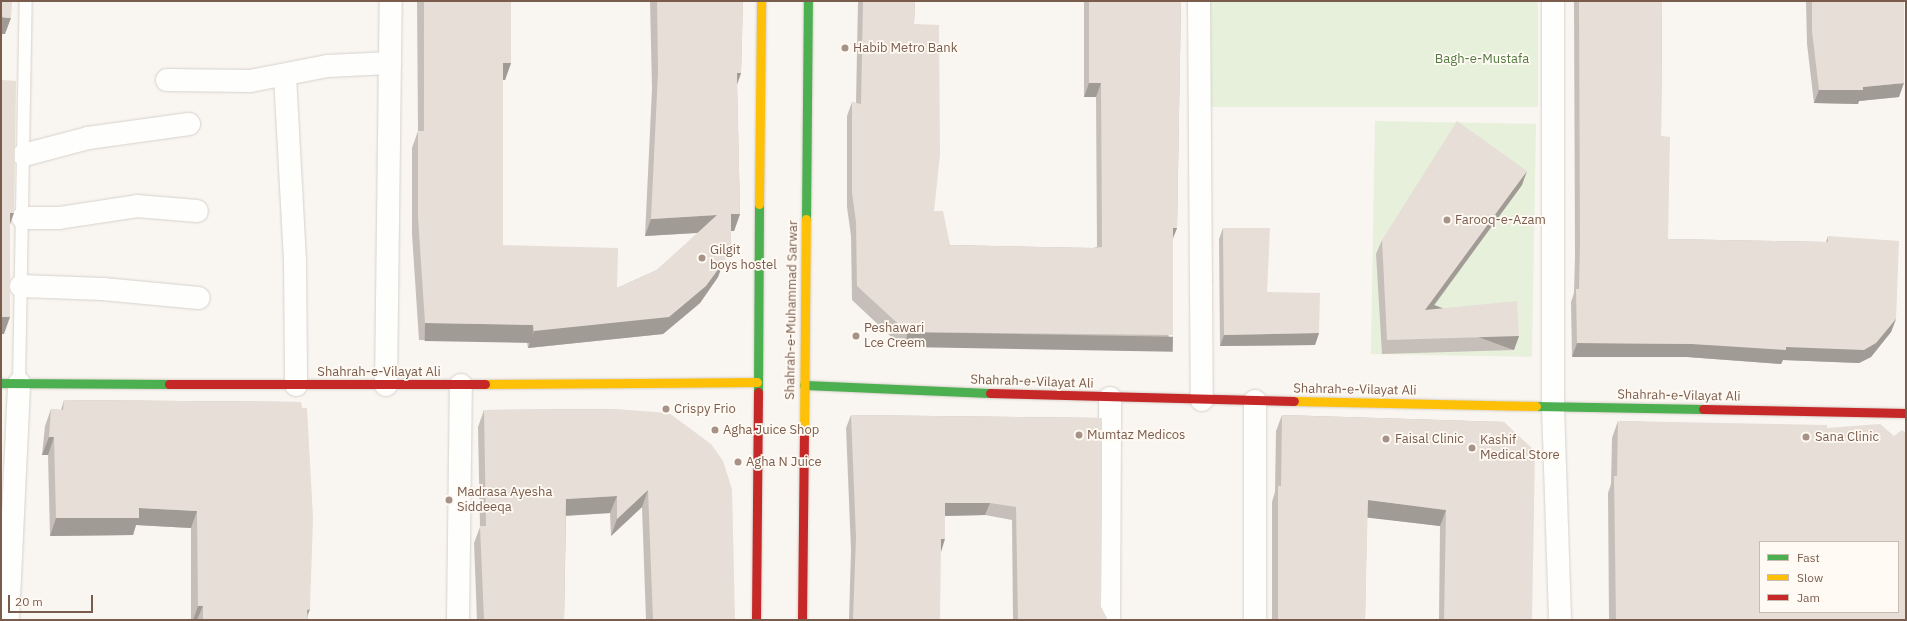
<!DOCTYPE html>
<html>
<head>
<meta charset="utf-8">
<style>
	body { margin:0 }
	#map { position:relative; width:1907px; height:621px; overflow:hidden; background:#f9f5f0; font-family:"IBM Plex Sans",sans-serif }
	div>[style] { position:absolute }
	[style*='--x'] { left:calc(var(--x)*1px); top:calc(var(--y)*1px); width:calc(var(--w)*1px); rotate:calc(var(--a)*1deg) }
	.green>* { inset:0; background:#e7f0db; transform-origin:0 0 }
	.roads { filter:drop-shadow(0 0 1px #d7d1cb) drop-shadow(0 0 1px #d7d1cb) }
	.lane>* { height:12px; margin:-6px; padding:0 6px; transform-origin:6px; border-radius:6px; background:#fefefd }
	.street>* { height:22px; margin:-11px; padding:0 11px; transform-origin:11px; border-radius:11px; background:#fefefd }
	.fast>* { height:9px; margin:-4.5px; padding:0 4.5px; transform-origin:4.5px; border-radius:4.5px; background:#4caf50 }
	.slow>* { height:9px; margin:-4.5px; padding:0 4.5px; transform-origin:4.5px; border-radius:4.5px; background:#ffc107 }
	.jam>* { height:9px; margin:-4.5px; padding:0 4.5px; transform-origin:4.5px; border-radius:4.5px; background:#c62828 }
	.wall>* { inset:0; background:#c6bfb9 }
	.shaded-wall>* { inset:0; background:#a19b96; transform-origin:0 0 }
	.building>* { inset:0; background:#e6ded7 }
	.dots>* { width:11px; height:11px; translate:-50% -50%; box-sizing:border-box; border:2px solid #fffaf3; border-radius:50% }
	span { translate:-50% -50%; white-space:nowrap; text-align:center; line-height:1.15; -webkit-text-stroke:3.5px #fffaf3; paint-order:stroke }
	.poi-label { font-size:13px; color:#7a5c4d }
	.left { translate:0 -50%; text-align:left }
	.park-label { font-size:13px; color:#537a41 }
	.street-label { font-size:13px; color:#7a5c4d }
	.frame { position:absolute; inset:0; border:2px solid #7a5c4d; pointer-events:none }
	.legend { position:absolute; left:1759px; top:541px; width:140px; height:72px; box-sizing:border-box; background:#fffaf3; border:1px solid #cabbb1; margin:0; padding:5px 7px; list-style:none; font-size:12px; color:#7a5c4d }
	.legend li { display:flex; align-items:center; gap:8px; height:20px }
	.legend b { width:20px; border:1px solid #cabbb1 }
	.scale { position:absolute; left:8px; top:595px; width:85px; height:18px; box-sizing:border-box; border:2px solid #7a5c4d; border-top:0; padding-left:5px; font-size:12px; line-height:14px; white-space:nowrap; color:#7a5c4d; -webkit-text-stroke:3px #fffaf3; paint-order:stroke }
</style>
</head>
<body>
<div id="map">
	<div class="green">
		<i style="left:1210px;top:1px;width:328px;height:106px"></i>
		<i style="left:1375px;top:121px;width:161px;height:233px;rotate:1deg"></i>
	</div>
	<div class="roads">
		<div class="lane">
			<i style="--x:19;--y:383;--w:382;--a:-89"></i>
		</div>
		<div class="street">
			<i style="--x:1199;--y:1;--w:399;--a:89.6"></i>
			<i style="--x:1553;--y:1;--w:406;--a:90"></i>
			<i style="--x:1553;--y:407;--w:213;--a:88.1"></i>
			<i style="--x:285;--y:76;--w:185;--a:86.9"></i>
			<i style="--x:295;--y:261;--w:124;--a:89.5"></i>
			<i style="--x:167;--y:80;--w:83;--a:0.7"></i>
			<i style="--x:250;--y:81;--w:79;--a:-10.9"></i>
			<i style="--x:328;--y:66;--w:62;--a:-2.8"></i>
			<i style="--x:24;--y:155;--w:66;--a:-14.9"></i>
			<i style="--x:88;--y:138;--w:102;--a:-7.9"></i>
			<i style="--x:23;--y:218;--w:36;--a:0"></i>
			<i style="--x:59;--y:218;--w:79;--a:-8.7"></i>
			<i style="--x:137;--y:206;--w:60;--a:4.8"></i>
			<i style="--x:21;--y:286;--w:82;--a:2.1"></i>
			<i style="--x:103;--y:289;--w:96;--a:5.4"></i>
			<i style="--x:386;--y:385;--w:384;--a:-89.3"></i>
			<i style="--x:8;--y:620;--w:237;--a:-87.3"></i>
			<i style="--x:458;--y:620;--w:235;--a:-89.3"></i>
			<i style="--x:1109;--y:620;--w:222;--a:-89.7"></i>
			<i style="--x:1255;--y:620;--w:219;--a:-90"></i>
		</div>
		<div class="fast">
			<i style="--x:806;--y:219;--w:218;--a:-89.5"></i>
			<i style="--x:1;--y:383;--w:168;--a:0.3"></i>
			<i style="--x:804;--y:385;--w:186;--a:2.5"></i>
			<i style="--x:758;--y:392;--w:188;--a:-89.7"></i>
			<i style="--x:1536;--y:406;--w:167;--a:1"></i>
		</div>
		<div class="slow">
			<i style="--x:759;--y:204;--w:203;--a:-89.4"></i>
			<i style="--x:485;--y:384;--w:272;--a:-0.4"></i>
			<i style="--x:1294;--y:401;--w:242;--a:1.2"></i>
			<i style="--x:804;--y:436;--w:217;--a:-89.5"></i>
		</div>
		<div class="jam">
			<i style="--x:169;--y:384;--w:316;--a:0"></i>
			<i style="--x:990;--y:393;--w:304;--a:1.5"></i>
			<i style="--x:1703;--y:409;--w:203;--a:1.1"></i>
			<i style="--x:756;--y:620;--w:228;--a:-89.5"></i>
			<i style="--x:802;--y:620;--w:184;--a:-89.4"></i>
		</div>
	</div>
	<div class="wall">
		<i style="clip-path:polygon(417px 1px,511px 1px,511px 63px,505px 80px,503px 80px,503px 245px,617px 288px,657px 270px,698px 233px,645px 236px,652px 89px,650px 1px,743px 1px,741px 73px,737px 85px,740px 214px,734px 231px,731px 231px,718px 277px,700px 303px,663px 334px,528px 348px,527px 342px,419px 340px,412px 234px,412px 148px,418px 131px)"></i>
		<i style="clip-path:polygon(858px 1px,915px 1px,914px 24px,934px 211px,950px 245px,1093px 248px,1097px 247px,1096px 97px,1084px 97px,1084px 1px,1181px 1px,1177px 228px,1173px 239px,1168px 349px,901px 346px,852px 300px,851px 236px,847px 207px,847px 116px,852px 102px,856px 103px)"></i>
		<i style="clip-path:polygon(1574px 1px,1662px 1px,1661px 136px,1668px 239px,1826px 242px,1828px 236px,1896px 319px,1891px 332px,1871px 357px,1859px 363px,1783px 360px,1781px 364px,1687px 357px,1572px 357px,1571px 302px,1574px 293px,1575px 257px)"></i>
		<i style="clip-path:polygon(1806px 1px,1904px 1px,1899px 97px,1859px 101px,1858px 104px,1814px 103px,1807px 44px)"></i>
		<i style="clip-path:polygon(1522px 185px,1431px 310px,1519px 336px,1514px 350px,1382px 354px,1376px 254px,1382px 240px)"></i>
		<i style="clip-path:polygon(1223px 228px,1267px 292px,1319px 333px,1315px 345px,1220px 346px,1219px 239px)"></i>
		<i style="clip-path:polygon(64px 400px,301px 402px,308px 620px,191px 620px,191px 528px,136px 525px,133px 535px,50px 536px,48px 455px,42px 455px,45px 426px,51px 409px,61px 410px)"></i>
		<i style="clip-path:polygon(615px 409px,735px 620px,646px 620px,642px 507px,611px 536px,610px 513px,566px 516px,564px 620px,477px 620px,474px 543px,480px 527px,478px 427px,484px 410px)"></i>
		<i style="clip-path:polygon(851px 415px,1102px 418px,1101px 607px,1107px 620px,1013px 620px,1012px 520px,985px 515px,945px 516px,940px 552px,940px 620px,849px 620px,851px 550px,846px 428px)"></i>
		<i style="clip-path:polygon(1282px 415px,1504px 422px,1532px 620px,1439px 620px,1440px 526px,1367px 517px,1365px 620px,1272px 620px,1272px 502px,1275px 492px,1276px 431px)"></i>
		<i style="clip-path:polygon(1618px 421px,1827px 428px,1894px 436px,1906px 620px,1609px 620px,1608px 493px,1611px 484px,1612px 438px)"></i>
	</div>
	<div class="shaded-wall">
		<i style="clip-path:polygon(1px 17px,11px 18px,5px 34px,1px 34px)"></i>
		<i style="clip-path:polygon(503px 63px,511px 63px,505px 80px,497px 80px)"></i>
		<i style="clip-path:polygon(737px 73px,741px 73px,735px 90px)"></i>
		<i style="clip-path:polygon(1089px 83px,1101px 83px,1096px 97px,1084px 97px)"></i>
		<i style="clip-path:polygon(1904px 83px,1899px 97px,1859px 101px,1858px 104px,1814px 103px,1819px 90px,1863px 87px)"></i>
		<i style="clip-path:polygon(1527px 171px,1522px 185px,1420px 324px,1425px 310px)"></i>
		<i style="clip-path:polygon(10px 213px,14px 213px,8px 230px)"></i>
		<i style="clip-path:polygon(731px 214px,740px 214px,734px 231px,724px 231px)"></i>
		<i style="clip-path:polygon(717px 215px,711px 232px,645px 236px,651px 219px)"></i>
		<i style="clip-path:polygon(1173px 228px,1177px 228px,1171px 242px)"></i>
		<i style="clip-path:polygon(731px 242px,718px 277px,700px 303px,663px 334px,528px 348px,534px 331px)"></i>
		<i style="clip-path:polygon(1px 317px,10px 317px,4px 334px,1px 334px)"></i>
		<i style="clip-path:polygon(1896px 319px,1891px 332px,1871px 357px,1859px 363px,1783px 360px,1781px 364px,1687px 357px,1572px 357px,1577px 343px,1692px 344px,1786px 347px)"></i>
		<i style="left:425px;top:323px;width:108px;height:18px;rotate:1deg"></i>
		<i style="left:907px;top:332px;width:266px;height:15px;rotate:1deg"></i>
		<i style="clip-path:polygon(1319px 333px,1315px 345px,1220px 346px,1224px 335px)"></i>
		<i style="left:1519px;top:336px;width:15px;height:132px;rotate:110deg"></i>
		<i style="clip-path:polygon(49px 437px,54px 437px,48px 455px,42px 455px)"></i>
		<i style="clip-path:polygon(648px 490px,642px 507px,611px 536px,617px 519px)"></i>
		<i style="clip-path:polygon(617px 496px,610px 513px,560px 516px,566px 499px)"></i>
		<i style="clip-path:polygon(1368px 500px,1446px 510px,1440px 526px,1362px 517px)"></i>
		<i style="clip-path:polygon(945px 503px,990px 503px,985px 515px,941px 516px)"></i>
		<i style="clip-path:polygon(139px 508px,197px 511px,191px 528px,136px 525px,133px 535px,50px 536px,56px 518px)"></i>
		<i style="clip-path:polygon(941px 539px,945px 539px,941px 552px)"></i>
		<i style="clip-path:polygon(198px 606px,203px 606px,197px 620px,193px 620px)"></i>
		<i style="clip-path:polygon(310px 609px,306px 620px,307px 610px)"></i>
	</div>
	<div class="building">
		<i style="clip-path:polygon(1px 1px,12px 1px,11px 18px,1px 17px)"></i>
		<i style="clip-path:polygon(424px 1px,511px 1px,511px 63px,503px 63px,503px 245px,618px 248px,617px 288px,657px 270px,717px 215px,651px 219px,658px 72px,657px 1px,743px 1px,741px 73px,737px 73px,740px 214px,731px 214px,731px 242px,725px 260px,706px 286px,669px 317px,534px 331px,533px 325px,425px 323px,418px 217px,418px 131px,424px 131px)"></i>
		<i style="clip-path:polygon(863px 1px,915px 1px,914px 24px,939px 25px,940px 155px,934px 211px,943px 211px,950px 245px,1093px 248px,1102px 247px,1101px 83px,1089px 83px,1089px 1px,1181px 1px,1177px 228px,1173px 228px,1173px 335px,907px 332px,857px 286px,856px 222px,852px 193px,852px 102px,861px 104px)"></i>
		<i style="clip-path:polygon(1579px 1px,1662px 1px,1661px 136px,1670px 137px,1668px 239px,1828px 242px,1828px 236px,1899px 241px,1896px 319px,1876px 343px,1864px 350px,1786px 347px,1786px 350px,1692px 344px,1577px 343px,1576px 289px,1579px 289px,1580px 244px)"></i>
		<i style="clip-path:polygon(1812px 1px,1904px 1px,1904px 83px,1863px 87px,1863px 90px,1819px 90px,1812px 31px)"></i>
		<i style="clip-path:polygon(1px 80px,16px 81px,14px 213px,10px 213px,10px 317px,1px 317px)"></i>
		<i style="clip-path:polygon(1457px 121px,1527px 171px,1425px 310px,1517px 301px,1519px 336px,1387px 340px,1382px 240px)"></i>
		<i style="clip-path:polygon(1223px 228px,1270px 228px,1267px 292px,1320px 293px,1319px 333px,1224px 335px)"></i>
		<i style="clip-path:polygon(64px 400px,301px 402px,302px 408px,307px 408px,313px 518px,310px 609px,307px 610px,308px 620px,203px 620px,203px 606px,198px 606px,197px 511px,139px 508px,139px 518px,56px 518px,54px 437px,49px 437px,51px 409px,63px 410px)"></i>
		<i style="clip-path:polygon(615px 409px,669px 413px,711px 444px,723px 461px,732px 489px,735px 620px,653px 620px,648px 490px,617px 519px,617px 496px,566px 499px,564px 620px,484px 620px,480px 526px,486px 526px,484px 410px)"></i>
		<i style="clip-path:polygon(851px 415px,1102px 418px,1101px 607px,1107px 618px,1107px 620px,1018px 620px,1016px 507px,990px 503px,945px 503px,945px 539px,941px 539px,940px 620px,853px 620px,856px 537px)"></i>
		<i style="clip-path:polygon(1282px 415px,1504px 422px,1535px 451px,1532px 620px,1444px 620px,1446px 510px,1368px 500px,1365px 620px,1278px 620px,1278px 486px,1281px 486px)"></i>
		<i style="clip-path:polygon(evenodd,1618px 421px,1827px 425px,1827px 428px,1880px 424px,1894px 436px,1902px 430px,1906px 433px,1906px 620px,1616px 620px,1614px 476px,1617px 476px,1618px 421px,1760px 542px,1898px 542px,1898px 612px,1760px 612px,1760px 542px)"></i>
	</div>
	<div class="dots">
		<i style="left:845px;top:48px;background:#a69286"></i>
		<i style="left:1447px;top:220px;background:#a69286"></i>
		<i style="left:702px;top:258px;background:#a69286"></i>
		<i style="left:856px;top:336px;background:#a69286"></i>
		<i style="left:666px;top:409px;background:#a69286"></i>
		<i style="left:715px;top:430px;background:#a69286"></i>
		<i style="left:1079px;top:435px;background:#a69286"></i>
		<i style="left:1806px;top:437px;background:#a69286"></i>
		<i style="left:1386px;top:439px;background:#a69286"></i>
		<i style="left:1472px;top:448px;background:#a69286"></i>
		<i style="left:738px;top:462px;background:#a69286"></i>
		<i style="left:449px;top:500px;background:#a69286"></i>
	</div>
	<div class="poi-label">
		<span class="left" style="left:853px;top:48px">Habib Metro Bank</span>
		<span class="left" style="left:1455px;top:220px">Farooq-e-Azam</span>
		<span class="left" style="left:710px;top:258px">Gilgit<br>boys hostel</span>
		<span class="left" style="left:864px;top:336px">Peshawari<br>Lce Creem</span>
		<span class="left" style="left:674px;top:409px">Crispy Frio</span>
		<span class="left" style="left:723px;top:430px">Agha Juice Shop</span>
		<span class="left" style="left:1087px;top:435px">Mumtaz Medicos</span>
		<span class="left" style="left:1815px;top:437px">Sana Clinic</span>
		<span class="left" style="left:1395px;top:439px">Faisal Clinic</span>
		<span class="left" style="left:1480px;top:448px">Kashif<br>Medical Store</span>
		<span class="left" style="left:746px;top:462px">Agha N Juice</span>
		<span class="left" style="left:457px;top:500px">Madrasa Ayesha<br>Siddeeqa</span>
	</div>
	<div class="park-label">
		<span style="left:1482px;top:59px">Bagh-e-Mustafa</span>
	</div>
	<div class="street-label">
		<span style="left:792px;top:310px;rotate:-89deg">Shahrah-e-Muhammad Sarwar</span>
		<span style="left:379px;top:372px">Shahrah-e-Vilayat Ali</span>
		<span style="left:1032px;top:382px;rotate:2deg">Shahrah-e-Vilayat Ali</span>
		<span style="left:1355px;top:390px;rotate:1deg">Shahrah-e-Vilayat Ali</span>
		<span style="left:1679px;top:396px;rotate:1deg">Shahrah-e-Vilayat Ali</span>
	</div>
	<div class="frame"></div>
	<ul class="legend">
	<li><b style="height:5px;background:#4caf50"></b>Fast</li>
	<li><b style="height:5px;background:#ffc107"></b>Slow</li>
	<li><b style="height:5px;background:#c62828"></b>Jam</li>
	</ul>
	<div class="scale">20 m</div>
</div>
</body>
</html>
